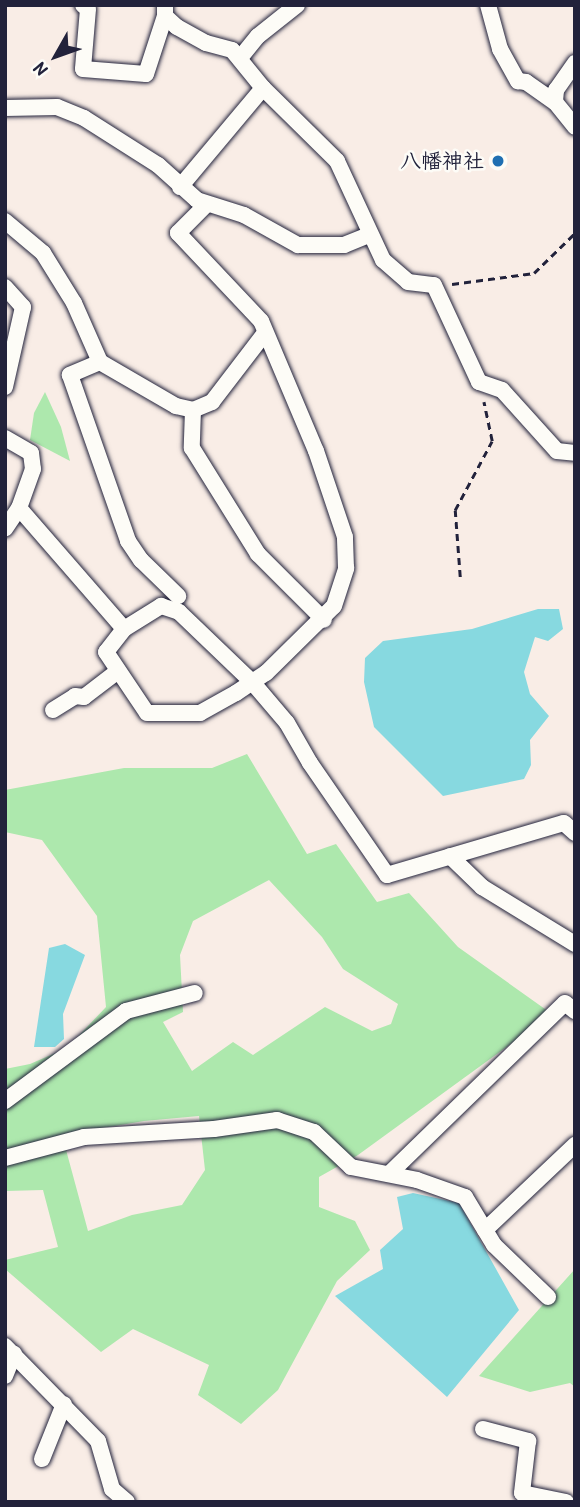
<!DOCTYPE html>
<html>
<head>
<meta charset="utf-8">
<style>
	body { margin:0 }
	#map { position:relative; width:580px; height:1507px; overflow:hidden; background:#f9ede6; font-family:"Patrick Hand","Klee One",sans-serif }
	div>[style] { position:absolute }
	[style*='--x'] { left:calc(var(--x)*1px); top:calc(var(--y)*1px); width:calc(var(--w)*1px); rotate:calc(var(--a)*1deg) }
	.green>* { inset:0; background:#ade8ad }
	.water>* { inset:0; background:#87d9e0 }
	.path>* { height:2.5px; margin-top:-1.25px; transform-origin:0; background:repeating-linear-gradient(90deg,#22223b 0 7px,transparent 0 12px) }
	.roads { filter:drop-shadow(0 0 2px #22223b) drop-shadow(0 0 2px #22223b) }
	.minor>* { height:16px; margin:-8px; padding:0 8px; transform-origin:8px; border-radius:8px; background:#fdfcf7 }
	.dots>* { width:19px; height:19px; translate:-50% -50%; box-sizing:border-box; border:4px solid #fdfcf7; border-radius:50% }
	span { translate:-50% -50%; white-space:nowrap; text-align:center; line-height:1.15; -webkit-text-stroke:5px #fdfcf7; paint-order:stroke }
	.poi-label { font-size:21px; color:#22223b; font-weight:700 }
	.right { translate:-100% -50%; text-align:right }
	.frame { position:absolute; inset:0; border:7px solid #22223b; pointer-events:none }
	.north { position:absolute; left:21px; top:21px; width:70px; height:70px; -webkit-text-stroke:5px #fdfcf7; paint-order:stroke; rotate:230deg; font-size:19px; font-weight:700; line-height:28px; text-align:center; color:#22223b }
	.north::after { content:''; display:block; margin:auto; width:24px; height:32px; background:#22223b; clip-path:polygon(50% 0,100% 100%,50% 72%,0 100%) }
</style>
</head>
<body>
<div id="map">
	<div class="green">
		<i style="clip-path:polygon(45px 392px,61px 427px,70px 461px,30px 440px,34px 413px)"></i>
		<i style="clip-path:polygon(evenodd,247px 754px,307px 854px,336px 844px,377px 902px,409px 893px,458px 947px,552px 1014px,358px 1155px,319px 1177px,319px 1207px,355px 1221px,370px 1250px,337px 1281px,278px 1390px,241px 1424px,198px 1395px,209px 1365px,133px 1329px,101px 1352px,5px 1269px,5px 1260px,58px 1247px,43px 1190px,6px 1191px,5px 1069px,30px 1064px,67px 1048px,106px 1007px,97px 916px,42px 840px,5px 832px,5px 790px,124px 768px,212px 768px,247px 754px,269px 880px,322px 937px,343px 969px,398px 1004px,391px 1024px,372px 1031px,325px 1007px,253px 1055px,233px 1042px,192px 1071px,163px 1022px,183px 1012px,180px 955px,193px 921px,269px 880px,247px 754px,199px 1116px,205px 1170px,182px 1205px,132px 1215px,88px 1231px,62px 1135px,144px 1121px,199px 1116px)"></i>
		<i style="clip-path:polygon(575px 1269px,575px 1387px,570px 1383px,530px 1392px,479px 1376px)"></i>
	</div>
	<div class="water">
		<i style="clip-path:polygon(538px 609px,559px 609px,563px 629px,548px 641px,535px 637px,524px 672px,530px 694px,549px 716px,530px 740px,531px 765px,524px 779px,443px 796px,374px 727px,364px 682px,365px 658px,383px 641px,472px 629px)"></i>
		<i style="clip-path:polygon(65px 944px,85px 955px,63px 1014px,64px 1039px,55px 1047px,34px 1047px,49px 948px)"></i>
		<i style="clip-path:polygon(413px 1193px,459px 1203px,519px 1310px,447px 1397px,335px 1296px,383px 1269px,380px 1250px,403px 1229px,397px 1197px)"></i>
	</div>
	<div class="path">
		<i style="--x:452;--y:284;--w:83;--a:-7.6"></i>
		<i style="--x:534;--y:273;--w:57;--a:-44.3"></i>
		<i style="--x:460;--y:577;--w:67;--a:-94.3"></i>
		<i style="--x:455;--y:510;--w:78;--a:-61.8"></i>
		<i style="--x:492;--y:441;--w:40;--a:-102"></i>
	</div>
	<div class="roads">
		<div class="minor">
			<i style="--x:83;--y:5;--w:6;--a:39"></i>
			<i style="--x:88;--y:9;--w:60;--a:94.8"></i>
			<i style="--x:83;--y:69;--w:63;--a:4.5"></i>
			<i style="--x:146;--y:74;--w:61;--a:-71.9"></i>
			<i style="--x:165;--y:5;--w:11;--a:90"></i>
			<i style="--x:165;--y:16;--w:16;--a:43"></i>
			<i style="--x:177;--y:27;--w:33;--a:29"></i>
			<i style="--x:206;--y:43;--w:27;--a:15"></i>
			<i style="--x:232;--y:50;--w:49;--a:50.8"></i>
			<i style="--x:263;--y:88;--w:104;--a:44.6"></i>
			<i style="--x:337;--y:161;--w:109;--a:65.1"></i>
			<i style="--x:383;--y:260;--w:33;--a:41"></i>
			<i style="--x:408;--y:282;--w:26;--a:7"></i>
			<i style="--x:434;--y:285;--w:107;--a:65.1"></i>
			<i style="--x:479;--y:382;--w:24;--a:19"></i>
			<i style="--x:502;--y:390;--w:82;--a:48"></i>
			<i style="--x:557;--y:451;--w:18;--a:6"></i>
			<i style="--x:488;--y:5;--w:46;--a:74.7"></i>
			<i style="--x:500;--y:49;--w:37;--a:61"></i>
			<i style="--x:518;--y:81;--w:8;--a:7"></i>
			<i style="--x:526;--y:82;--w:35;--a:35"></i>
			<i style="--x:240;--y:58;--w:28;--a:-51"></i>
			<i style="--x:258;--y:36;--w:50;--a:-38.5"></i>
			<i style="--x:575;--y:63;--w:33;--a:125"></i>
			<i style="--x:556;--y:90;--w:12;--a:95"></i>
			<i style="--x:555;--y:102;--w:32;--a:51"></i>
			<i style="--x:5;--y:108;--w:52;--a:-1.1"></i>
			<i style="--x:57;--y:107;--w:29;--a:22"></i>
			<i style="--x:84;--y:118;--w:88;--a:32.4"></i>
			<i style="--x:158;--y:165;--w:52;--a:41.9"></i>
			<i style="--x:197;--y:200;--w:49;--a:17.7"></i>
			<i style="--x:244;--y:215;--w:62;--a:29.1"></i>
			<i style="--x:298;--y:245;--w:46;--a:0"></i>
			<i style="--x:344;--y:245;--w:27;--a:-22"></i>
			<i style="--x:180;--y:187;--w:129;--a:-50"></i>
			<i style="--x:5;--y:221;--w:50;--a:40.1"></i>
			<i style="--x:43;--y:253;--w:59;--a:58.2"></i>
			<i style="--x:74;--y:303;--w:64;--a:66.2"></i>
			<i style="--x:100;--y:362;--w:88;--a:30.1"></i>
			<i style="--x:176;--y:406;--w:17;--a:13"></i>
			<i style="--x:193;--y:410;--w:21;--a:-23"></i>
			<i style="--x:212;--y:402;--w:87;--a:-52.5"></i>
			<i style="--x:5;--y:287;--w:27;--a:48"></i>
			<i style="--x:23;--y:307;--w:82;--a:102.7"></i>
			<i style="--x:100;--y:362;--w:33;--a:157"></i>
			<i style="--x:70;--y:375;--w:176;--a:70.7"></i>
			<i style="--x:128;--y:541;--w:23;--a:56"></i>
			<i style="--x:141;--y:560;--w:52;--a:44.2"></i>
			<i style="--x:193;--y:410;--w:38;--a:92"></i>
			<i style="--x:192;--y:448;--w:125;--a:58.1"></i>
			<i style="--x:258;--y:554;--w:93;--a:45"></i>
			<i style="--x:5;--y:438;--w:30;--a:30"></i>
			<i style="--x:31;--y:453;--w:16;--a:83"></i>
			<i style="--x:33;--y:469;--w:41;--a:109.7"></i>
			<i style="--x:19;--y:508;--w:25;--a:124"></i>
			<i style="--x:19;--y:508;--w:160;--a:49"></i>
			<i style="--x:124;--y:629;--w:29;--a:128"></i>
			<i style="--x:106;--y:652;--w:73;--a:56.1"></i>
			<i style="--x:147;--y:713;--w:53;--a:0"></i>
			<i style="--x:200;--y:713;--w:41;--a:-29.1"></i>
			<i style="--x:236;--y:693;--w:36;--a:-34"></i>
			<i style="--x:266;--y:673;--w:95;--a:-44.6"></i>
			<i style="--x:334;--y:606;--w:40;--a:-72"></i>
			<i style="--x:346;--y:568;--w:31;--a:-92"></i>
			<i style="--x:345;--y:537;--w:91;--a:-108.6"></i>
			<i style="--x:316;--y:451;--w:141;--a:-112.9"></i>
			<i style="--x:261;--y:321;--w:121;--a:-133.3"></i>
			<i style="--x:178;--y:233;--w:40;--a:-45"></i>
			<i style="--x:124;--y:629;--w:44;--a:-31.9"></i>
			<i style="--x:161;--y:606;--w:19;--a:18"></i>
			<i style="--x:179;--y:612;--w:103;--a:43.8"></i>
			<i style="--x:253;--y:683;--w:52;--a:49.6"></i>
			<i style="--x:287;--y:723;--w:46;--a:60.1"></i>
			<i style="--x:310;--y:763;--w:136;--a:55.5"></i>
			<i style="--x:387;--y:875;--w:184;--a:-16.4"></i>
			<i style="--x:564;--y:823;--w:15;--a:42"></i>
			<i style="--x:53;--y:710;--w:26;--a:-32"></i>
			<i style="--x:75;--y:696;--w:9;--a:6"></i>
			<i style="--x:84;--y:697;--w:43;--a:-37.4"></i>
			<i style="--x:450;--y:856;--w:45;--a:44.1"></i>
			<i style="--x:482;--y:887;--w:109;--a:31.5"></i>
			<i style="--x:5;--y:1101;--w:151;--a:-36.6"></i>
			<i style="--x:126;--y:1011;--w:71;--a:-14.6"></i>
			<i style="--x:5;--y:1158;--w:82;--a:-14.9"></i>
			<i style="--x:84;--y:1137;--w:130;--a:-3.5"></i>
			<i style="--x:214;--y:1129;--w:64;--a:-8.1"></i>
			<i style="--x:277;--y:1120;--w:39;--a:18"></i>
			<i style="--x:314;--y:1132;--w:51;--a:43.4"></i>
			<i style="--x:351;--y:1167;--w:67;--a:11.1"></i>
			<i style="--x:417;--y:1180;--w:51;--a:19.5"></i>
			<i style="--x:465;--y:1197;--w:56;--a:58.9"></i>
			<i style="--x:494;--y:1245;--w:75;--a:43.9"></i>
			<i style="--x:389;--y:1174;--w:245;--a:-44.2"></i>
			<i style="--x:565;--y:1003;--w:13;--a:39"></i>
			<i style="--x:485;--y:1230;--w:124;--a:-43.4"></i>
			<i style="--x:5;--y:1346;--w:133;--a:45.6"></i>
			<i style="--x:98;--y:1441;--w:50;--a:73.7"></i>
			<i style="--x:112;--y:1489;--w:20;--a:41"></i>
			<i style="--x:5;--y:1376;--w:24;--a:-68"></i>
			<i style="--x:483;--y:1429;--w:47;--a:14.9"></i>
			<i style="--x:528;--y:1441;--w:52;--a:96.6"></i>
			<i style="--x:522;--y:1493;--w:45;--a:11.6"></i>
			<i style="--x:42;--y:1459;--w:59;--a:-68.2"></i>
		</div>
	</div>
	<div class="dots">
		<i style="left:498px;top:161px;background:#1f6fb2"></i>
	</div>
	<div class="poi-label">
		<span class="right" style="left:484px;top:161px">八幡神社</span>
	</div>
	<div class="frame"></div>
	<div class="north">N</div>
</div>
</body>
</html>
